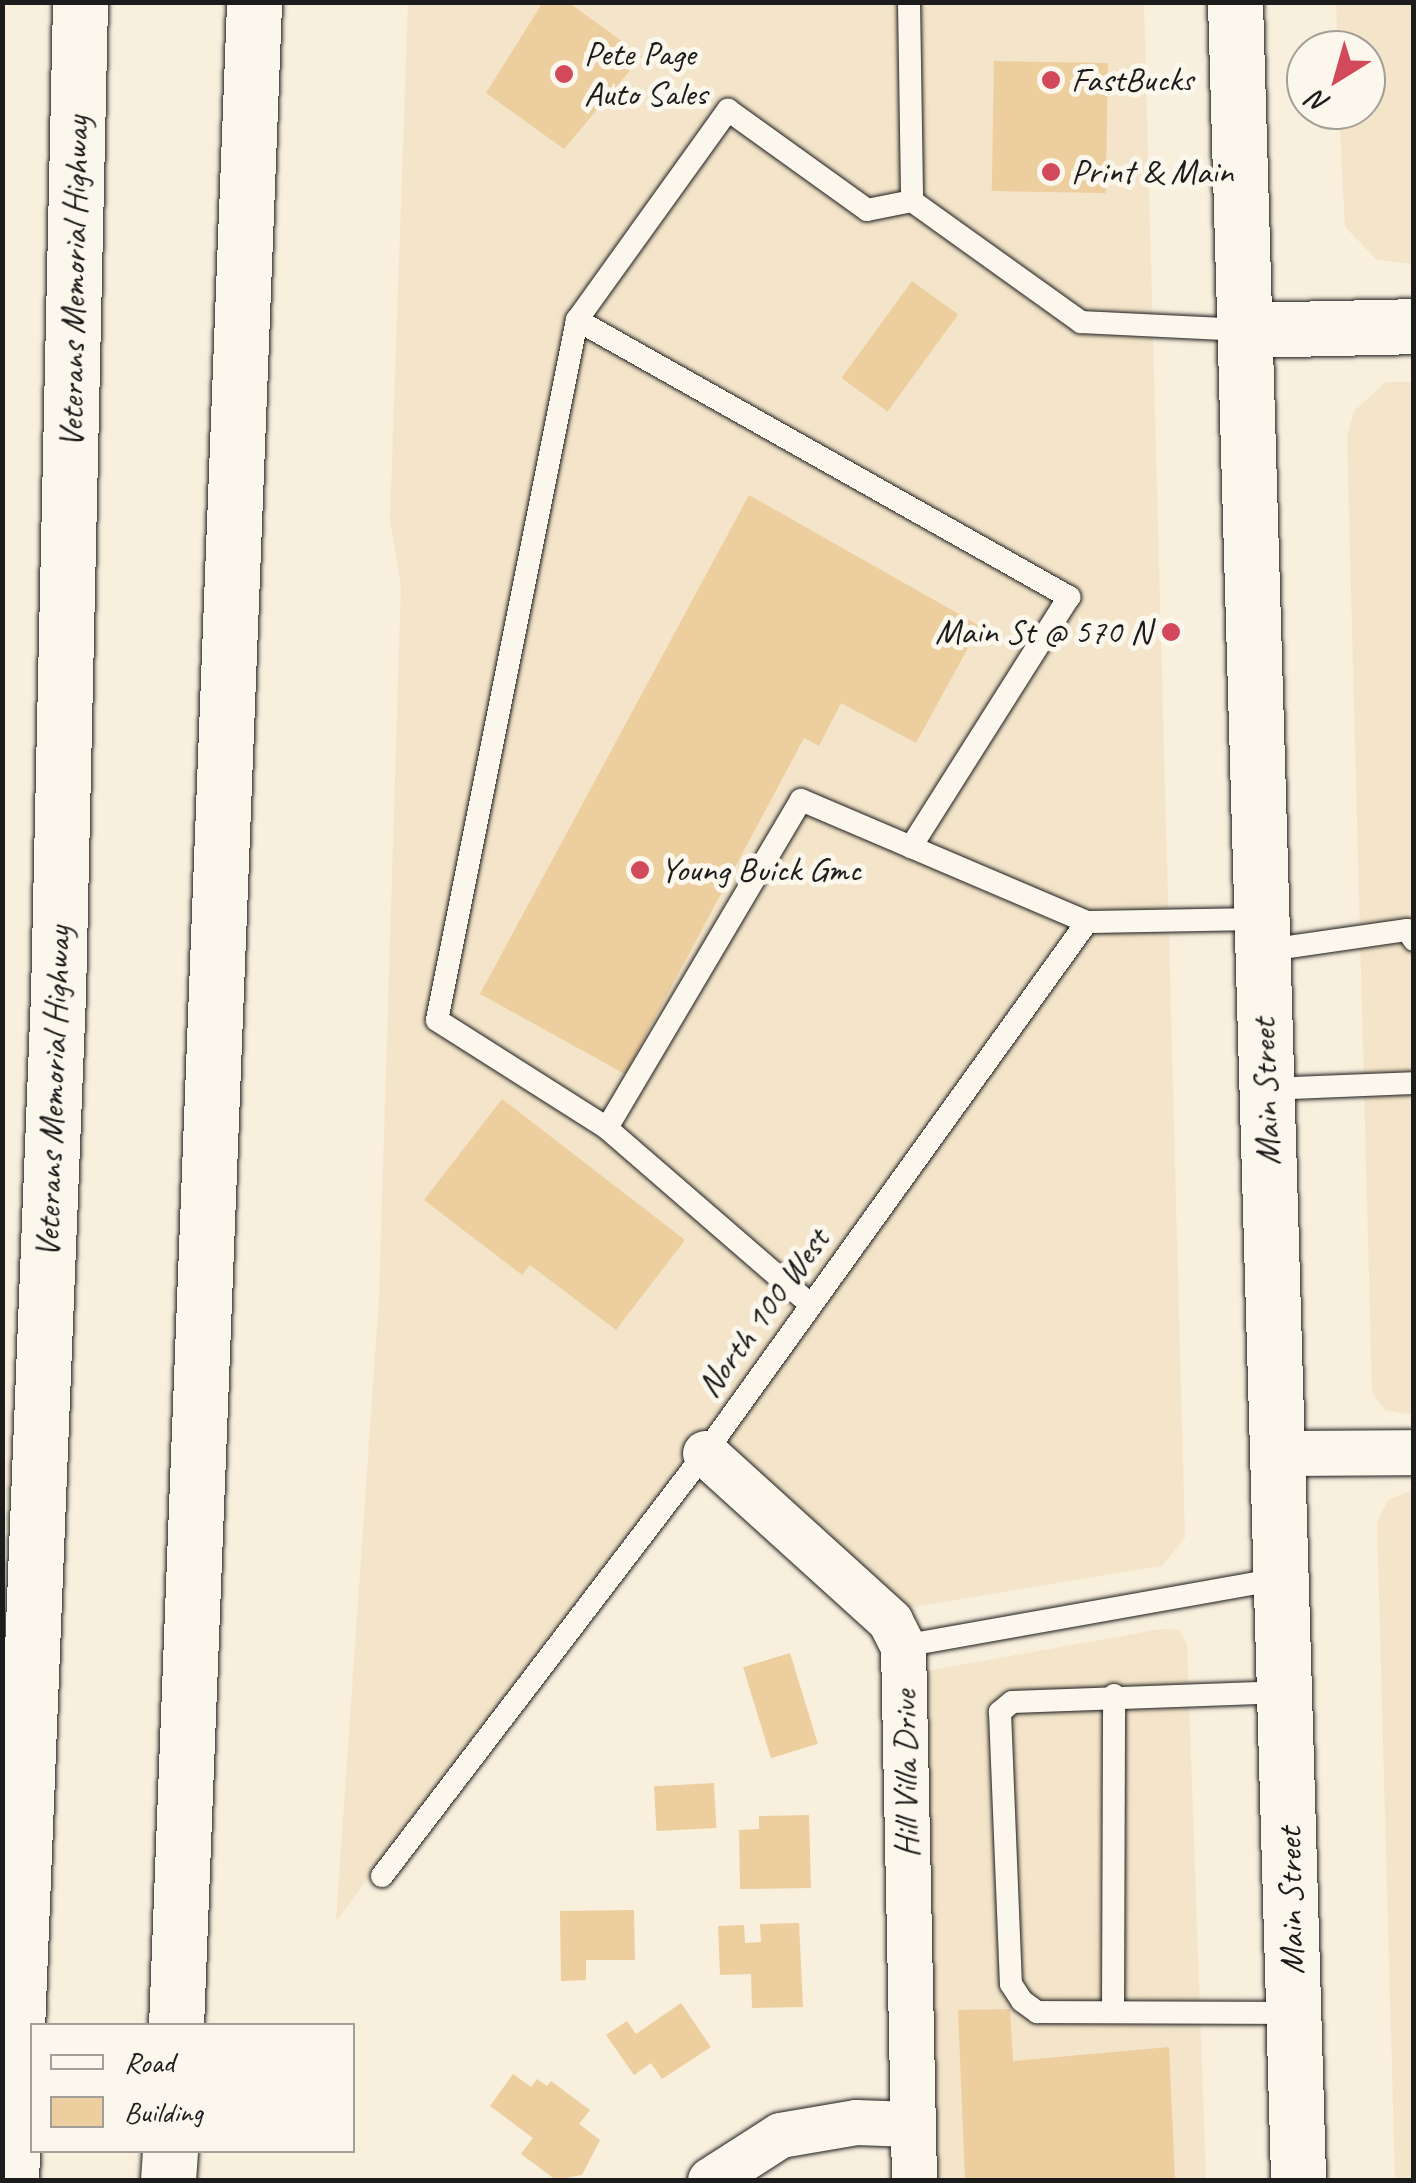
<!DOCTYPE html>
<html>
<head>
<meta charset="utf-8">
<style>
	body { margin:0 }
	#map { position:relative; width:1416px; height:2183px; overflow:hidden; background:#f8efdd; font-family:Caveat,sans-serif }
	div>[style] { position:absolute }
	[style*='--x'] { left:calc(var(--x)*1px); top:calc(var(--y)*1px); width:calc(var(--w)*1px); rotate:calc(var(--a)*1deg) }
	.built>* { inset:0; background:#f4e5ca }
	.building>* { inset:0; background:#ecce9f; transform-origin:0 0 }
	.roads { filter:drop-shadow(0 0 2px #1c1c1c) drop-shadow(0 0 2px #1c1c1c) }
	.lane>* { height:22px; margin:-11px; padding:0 11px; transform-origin:11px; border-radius:11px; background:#fbf7ec }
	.street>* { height:45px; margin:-22.5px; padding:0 22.5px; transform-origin:22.5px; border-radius:22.5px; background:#fbf7ec }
	.secondary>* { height:55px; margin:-27.5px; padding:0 27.5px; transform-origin:27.5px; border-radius:27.5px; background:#fbf7ec }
	.highway>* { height:55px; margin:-27.5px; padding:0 27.5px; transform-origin:27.5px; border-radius:27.5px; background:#fbf7ec }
	.dots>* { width:28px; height:28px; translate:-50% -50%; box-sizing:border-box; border:5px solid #fbf7ec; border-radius:50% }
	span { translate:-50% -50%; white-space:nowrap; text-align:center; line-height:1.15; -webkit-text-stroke:10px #fbf7ec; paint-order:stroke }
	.poi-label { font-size:35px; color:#1c1c1c }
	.left { translate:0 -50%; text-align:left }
	.right { translate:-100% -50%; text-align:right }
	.street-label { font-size:35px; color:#1c1c1c }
	.frame { position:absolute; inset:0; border:5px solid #1c1c1c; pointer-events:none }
	.legend { position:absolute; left:30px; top:2023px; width:325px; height:130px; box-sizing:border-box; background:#fbf7ec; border:2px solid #a29f99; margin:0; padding:12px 18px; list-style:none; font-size:30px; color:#1c1c1c }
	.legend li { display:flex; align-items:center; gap:20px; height:50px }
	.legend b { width:50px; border:2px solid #a29f99 }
	.north { position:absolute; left:1286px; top:30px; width:100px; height:100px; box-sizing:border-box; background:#fbf7ec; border:2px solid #a29f99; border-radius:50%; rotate:217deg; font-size:28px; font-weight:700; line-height:40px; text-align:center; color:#1c1c1c }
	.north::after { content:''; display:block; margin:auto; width:35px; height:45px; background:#d1495b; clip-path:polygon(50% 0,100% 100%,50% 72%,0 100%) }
</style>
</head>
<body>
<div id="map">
	<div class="built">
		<i style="clip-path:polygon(408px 3px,1144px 3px,1185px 1538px,1162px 1566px,901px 1609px,766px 1478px,659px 1495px,336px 1921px,379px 1298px,401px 585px,390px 519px)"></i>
		<i style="clip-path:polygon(1336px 3px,1413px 3px,1413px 264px,1377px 260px,1345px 227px,1339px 110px,1366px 110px,1366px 50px,1338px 50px)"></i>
		<i style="clip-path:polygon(1386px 382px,1413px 382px,1413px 1415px,1385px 1410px,1372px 1392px,1347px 437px,1354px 411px)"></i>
		<i style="clip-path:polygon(1413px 1490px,1414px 2180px,1395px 2180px,1377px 1522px,1388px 1500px)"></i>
		<i style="clip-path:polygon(1161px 1629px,1179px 1630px,1187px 1645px,1206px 2180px,933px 2180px,921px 1672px)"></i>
	</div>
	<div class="building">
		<i style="clip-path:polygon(543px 2px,568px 2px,642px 56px,564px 149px,486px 93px)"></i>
		<i style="left:994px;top:61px;width:114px;height:130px;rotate:1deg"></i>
		<i style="left:912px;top:281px;width:57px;height:120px;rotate:36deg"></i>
		<i style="clip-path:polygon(749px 495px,980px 626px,916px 743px,841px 703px,819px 746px,804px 738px,625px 1074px,480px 994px)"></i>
		<i style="clip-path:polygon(502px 1099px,685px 1240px,616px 1330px,530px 1265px,522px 1275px,424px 1200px)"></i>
		<i style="left:790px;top:1653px;width:95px;height:49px;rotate:73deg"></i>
		<i style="left:714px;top:1783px;width:45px;height:60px;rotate:87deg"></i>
		<i style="clip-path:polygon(809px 1815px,811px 1888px,740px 1889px,739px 1830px,759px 1829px,759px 1816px)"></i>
		<i style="clip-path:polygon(634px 1910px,635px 1960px,586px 1960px,586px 1980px,561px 1981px,560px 1911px)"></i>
		<i style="clip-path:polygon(799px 1923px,803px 2007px,752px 2008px,751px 1974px,720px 1975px,718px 1926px,744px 1925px,745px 1943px,761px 1942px,760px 1924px)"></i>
		<i style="clip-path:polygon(681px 2003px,711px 2047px,662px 2079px,651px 2063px,634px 2075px,606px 2035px,627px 2021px,636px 2034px)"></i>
		<i style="clip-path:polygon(1010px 2009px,1013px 2061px,1169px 2047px,1175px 2180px,965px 2180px,958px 2010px)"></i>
		<i style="clip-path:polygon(513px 2074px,531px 2087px,537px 2079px,547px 2086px,551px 2081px,590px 2110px,579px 2124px,600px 2140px,582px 2175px,556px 2180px,521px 2154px,533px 2138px,490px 2106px)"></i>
	</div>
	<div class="roads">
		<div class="lane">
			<i style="--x:909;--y:2;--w:199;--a:89.1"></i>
			<i style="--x:912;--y:201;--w:208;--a:35.6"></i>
			<i style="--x:1081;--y:322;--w:163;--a:2.8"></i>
			<i style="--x:577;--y:320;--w:565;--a:29.38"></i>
			<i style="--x:1069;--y:597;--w:296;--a:122.3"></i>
			<i style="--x:1261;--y:951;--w:148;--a:-8.2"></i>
			<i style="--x:1407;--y:930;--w:12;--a:55"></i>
			<i style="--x:1266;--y:1089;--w:148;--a:-2.3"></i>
			<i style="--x:607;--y:1128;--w:381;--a:-59.4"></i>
			<i style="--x:801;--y:800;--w:311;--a:23.1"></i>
			<i style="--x:811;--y:1305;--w:270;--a:-139.1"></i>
			<i style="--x:607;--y:1128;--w:201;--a:-147.6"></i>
			<i style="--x:437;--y:1020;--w:714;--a:-78.69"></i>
			<i style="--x:577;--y:320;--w:259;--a:-54.3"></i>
			<i style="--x:728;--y:110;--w:171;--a:35.7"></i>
			<i style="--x:867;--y:210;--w:46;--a:-11.3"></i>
			<i style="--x:903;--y:1646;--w:383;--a:-10.1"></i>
			<i style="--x:1286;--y:1692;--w:274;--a:177.9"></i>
			<i style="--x:1012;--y:1702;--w:16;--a:140"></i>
			<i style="--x:1000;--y:1712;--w:272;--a:87.7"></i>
			<i style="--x:1011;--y:1984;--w:20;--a:57"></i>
			<i style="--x:1022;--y:2001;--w:19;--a:36"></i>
			<i style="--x:1037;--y:2012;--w:256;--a:0.2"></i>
			<i style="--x:382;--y:1876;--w:532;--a:-52.63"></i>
			<i style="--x:705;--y:1453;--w:654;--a:-54.27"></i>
			<i style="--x:1087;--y:922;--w:173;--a:-1"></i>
			<i style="--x:1113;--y:2012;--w:317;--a:-89.8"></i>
		</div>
		<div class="street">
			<i style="--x:705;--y:1453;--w:250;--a:42.2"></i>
			<i style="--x:890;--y:1621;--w:28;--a:63"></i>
			<i style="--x:903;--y:1646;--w:534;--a:88.82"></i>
			<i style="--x:1276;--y:1453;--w:138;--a:-0.4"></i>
			<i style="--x:710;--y:2180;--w:83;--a:-32.7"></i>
			<i style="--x:780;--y:2135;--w:77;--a:-9.7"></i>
			<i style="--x:856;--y:2122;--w:56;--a:2"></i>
		</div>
		<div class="secondary">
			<i style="--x:1235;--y:2;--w:2179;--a:88.34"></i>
			<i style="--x:1244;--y:330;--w:170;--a:-1.3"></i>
		</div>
		<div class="highway">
			<i style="--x:176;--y:2026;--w:2026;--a:-87.79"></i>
			<i style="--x:11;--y:2180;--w:1185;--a:-87.73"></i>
			<i style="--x:58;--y:996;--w:994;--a:-88.73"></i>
			<i style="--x:168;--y:2180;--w:30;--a:-86"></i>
		</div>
	</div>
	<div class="dots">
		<i style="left:564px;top:74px;background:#d1495b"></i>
		<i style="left:1051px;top:80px;background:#d1495b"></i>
		<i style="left:1051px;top:172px;background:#d1495b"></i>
		<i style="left:1171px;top:632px;background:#d1495b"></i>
		<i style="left:640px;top:870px;background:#d1495b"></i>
	</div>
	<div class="poi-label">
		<span class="left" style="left:584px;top:74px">Pete Page<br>Auto Sales</span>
		<span class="left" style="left:1071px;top:80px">FastBucks</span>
		<span class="left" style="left:1071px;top:172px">Print &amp; Main</span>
		<span class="right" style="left:1151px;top:632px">Main St @ 570 N</span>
		<span class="left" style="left:660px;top:870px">Young Buick Gmc</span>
	</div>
	<div class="street-label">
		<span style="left:74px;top:282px;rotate:-89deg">Veterans Memorial Highway</span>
		<span style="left:53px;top:1092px;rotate:-88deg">Veterans Memorial Highway</span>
		<span style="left:1266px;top:1092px;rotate:-92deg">Main Street</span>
		<span style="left:763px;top:1313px;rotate:-54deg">North 100 West</span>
		<span style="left:906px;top:1774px;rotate:-91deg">Hill Villa Drive</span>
		<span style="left:1291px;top:1901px;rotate:-91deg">Main Street</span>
	</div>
	<div class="frame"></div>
	<ul class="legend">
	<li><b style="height:12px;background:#fbf7ec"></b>Road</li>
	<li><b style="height:28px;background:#ecce9f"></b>Building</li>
	</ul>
	<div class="north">N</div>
</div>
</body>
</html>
